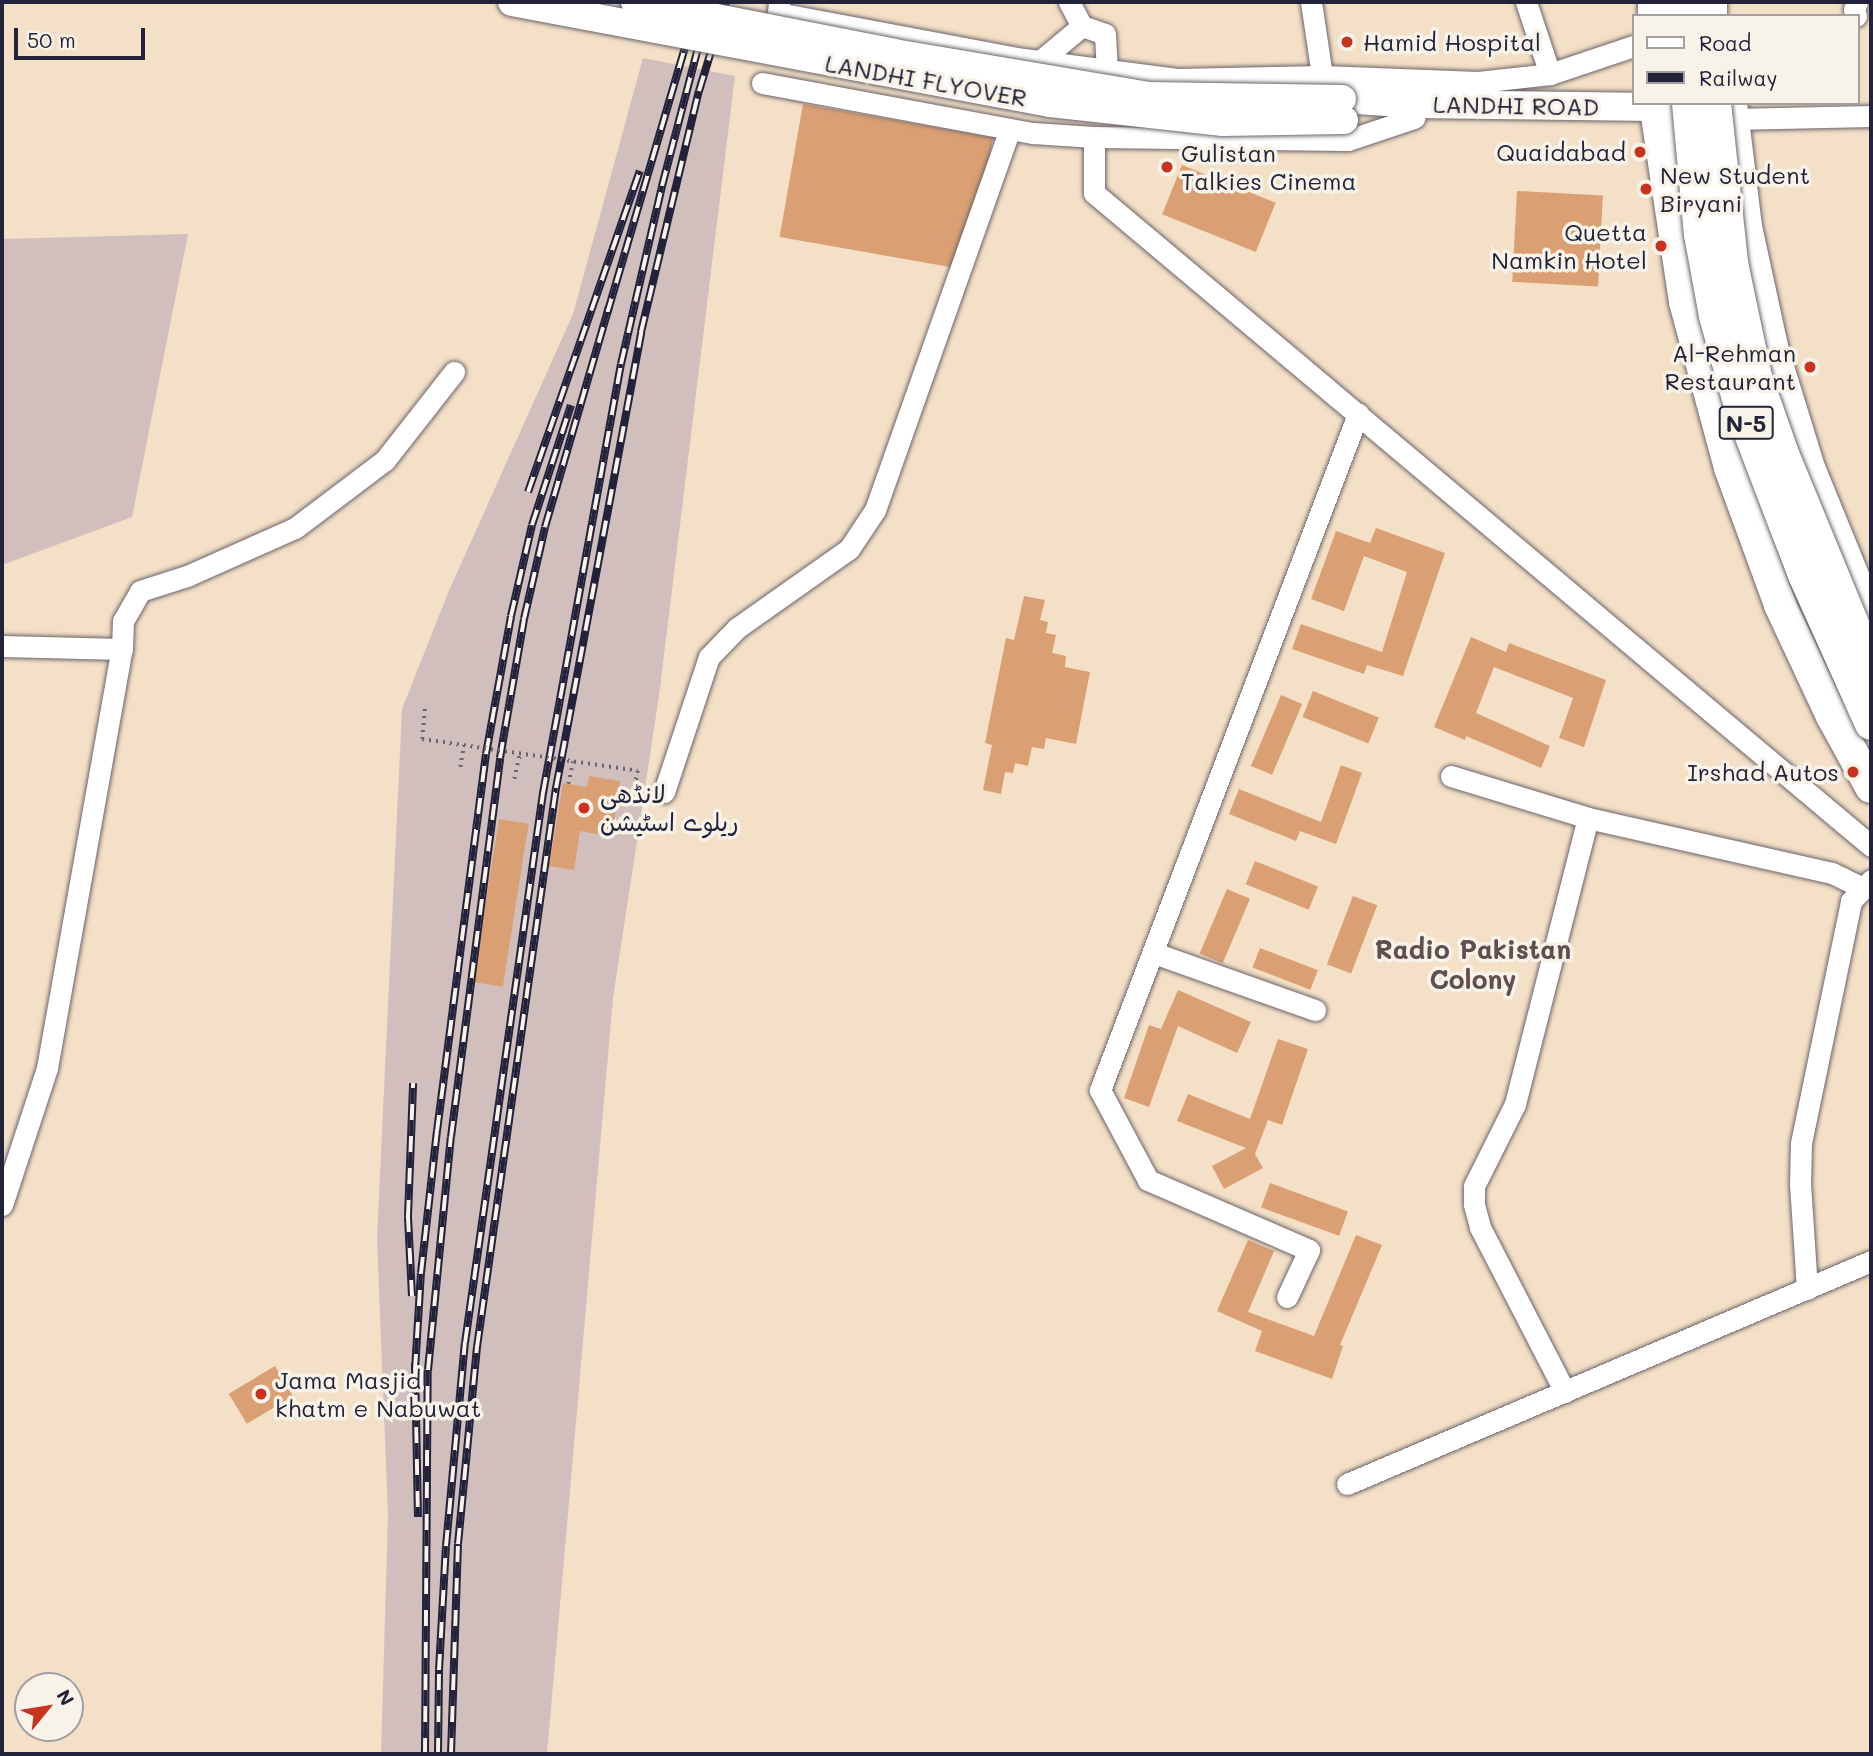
<!DOCTYPE html>
<html>
<head>
<meta charset="utf-8">
<style>
	body { margin:0 }
	#map { position:relative; width:1873px; height:1756px; overflow:hidden; background:#f4e0c6; font-family:Mali,"Playpen Sans Arabic",sans-serif }
	div>[style] { position:absolute }
	[style*='--x'] { left:calc(var(--x)*1px); top:calc(var(--y)*1px); width:calc(var(--w)*1px); rotate:calc(var(--a)*1deg) }
	.industrial>* { inset:0; background:#d1bfbd }
	.building>* { inset:0; background:#daa073; transform-origin:0 0 }
	.path>* { height:3.5px; margin-top:-1.75px; transform-origin:0; background:repeating-linear-gradient(90deg,#6c646c 0 2px,transparent 0 7px) }
	.roads { filter:drop-shadow(0 0 2px #6c646c) drop-shadow(0 0 2px #6c646c) }
	.minor>* { height:21px; margin:-10.5px; padding:0 10.5px; transform-origin:10.5px; border-radius:10.5px; background:#fff }
	.major>* { height:28px; margin:-14px; padding:0 14px; transform-origin:14px; border-radius:14px; background:#fff }
	.highway>* { height:32px; margin:-16px; padding:0 16px; transform-origin:16px; border-radius:16px; background:#fff }
	.rail>* { height:8px; margin-top:-4px; transform-origin:0; background:repeating-linear-gradient(90deg,#f7f3e8 0 16px,#22223b 0 32px); box-sizing:border-box; border-block:2px solid #22223b }
	.path-bridge>* { height:3.5px; margin-top:-1.75px; transform-origin:0; background:repeating-linear-gradient(90deg,#6c646c 0 2px,transparent 0 7px) }
	.bridges { filter:drop-shadow(0 0 2px #6c646c) drop-shadow(0 0 2px #6c646c) }
	.major-bridge>* { height:28px; margin:-14px; padding:0 14px; transform-origin:14px; border-radius:14px; background:#fff }
	.highway-bridge>* { height:32px; margin:-16px; padding:0 16px; transform-origin:16px; border-radius:16px; background:#fff }
	.dots>* { width:19px; height:19px; translate:-50% -50%; box-sizing:border-box; border:4px solid #f7f3e8; border-radius:50% }
	span { translate:-50% -50%; white-space:nowrap; text-align:center; line-height:1.15; -webkit-text-stroke:7px #f7f3e8; paint-order:stroke }
	.shield-label span { padding:2px 5px; background:#f7f3e8; border:2px solid; border-radius:5px; -webkit-text-stroke-width:0 }
	.shield-label { font-size:23px; color:#22223b; font-weight:700 }
	.poi-label { font-size:24px; color:#22223b }
	.left { translate:0 -50%; text-align:left }
	.right { translate:-100% -50%; text-align:right }
	.street-label { font-size:24px; color:#22223b }
	.neighbourhood-label { font-size:26px; color:#624e4f; font-weight:700 }
	.frame { position:absolute; inset:0; border:4px solid #22223b; pointer-events:none }
	.legend { position:absolute; left:1632px; top:14px; width:228px; height:91px; box-sizing:border-box; background:#f7f3e8; border:2px solid #a29fa3; margin:0; padding:9px 12px; list-style:none; font-size:21px; color:#22223b }
	.legend li { display:flex; align-items:center; gap:14px; height:35px }
	.legend b { width:35px; border:2px solid #a29fa3 }
	.north { position:absolute; left:14px; top:1672px; width:70px; height:70px; box-sizing:border-box; background:#f7f3e8; border:2px solid #a29fa3; border-radius:50%; rotate:60deg; font-size:19px; font-weight:700; line-height:28px; text-align:center; color:#22223b }
	.north::after { content:''; display:block; margin:auto; width:24px; height:32px; background:#c8321e; clip-path:polygon(50% 0,100% 100%,50% 72%,0 100%) }
	.scale { position:absolute; left:14px; top:28px; width:131px; height:32px; box-sizing:border-box; border:4px solid #22223b; border-top:0; padding-left:9px; font-size:21px; line-height:24px; white-space:nowrap; color:#22223b; -webkit-text-stroke:5px #f7f3e8; paint-order:stroke }
</style>
</head>
<body>
<div id="map">
	<div class="industrial">
		<i style="clip-path:polygon(643px 58px,735px 76px,659px 696px,613px 998px,547px 1754px,381px 1754px,388px 1515px,377px 1238px,402px 709px,448px 593px,573px 314px)"></i>
		<i style="clip-path:polygon(188px 234px,132px 517px,2px 565px,2px 239px)"></i>
	</div>
	<div class="building">
		<i style="left:803px;top:104px;width:193px;height:135px;rotate:10deg"></i>
		<i style="left:1182px;top:165px;width:101px;height:53px;rotate:22deg"></i>
		<i style="left:1517px;top:191px;width:86px;height:91px;rotate:3deg"></i>
		<i style="clip-path:polygon(1376px 528px,1445px 553px,1403px 676px,1367px 665px,1364px 674px,1292px 649px,1301px 624px,1382px 652px,1407px 572px,1364px 556px,1344px 611px,1311px 599px,1336px 531px,1370px 543px)"></i>
		<i style="clip-path:polygon(1024px 596px,1045px 600px,1040px 620px,1048px 622px,1046px 633px,1056px 635px,1052px 653px,1066px 656px,1065px 667px,1090px 672px,1076px 744px,1046px 738px,1044px 749px,1032px 747px,1028px 766px,1015px 763px,1013px 773px,1005px 772px,1001px 794px,983px 790px,992px 745px,985px 743px,1006px 638px,1014px 640px)"></i>
		<i style="clip-path:polygon(1471px 637px,1506px 652px,1509px 643px,1606px 680px,1584px 747px,1559px 738px,1573px 698px,1494px 667px,1476px 713px,1550px 746px,1541px 768px,1466px 736px,1465px 740px,1434px 727px)"></i>
		<i style="left:1313px;top:691px;width:71px;height:28px;rotate:22deg"></i>
		<i style="left:1281px;top:695px;width:23px;height:77px;rotate:23deg"></i>
		<i style="clip-path:polygon(1341px 765px,1362px 773px,1336px 844px,1300px 831px,1296px 841px,1229px 814px,1239px 789px,1321px 822px)"></i>
		<i style="clip-path:polygon(589px 776px,620px 781px,612px 837px,580px 831px,574px 870px,549px 866px,563px 783px,587px 787px)"></i>
		<i style="left:499px;top:819px;width:30px;height:165px;rotate:9deg"></i>
		<i style="left:1255px;top:861px;width:68px;height:25px;rotate:22deg"></i>
		<i style="left:1227px;top:889px;width:25px;height:70px;rotate:23deg"></i>
		<i style="left:1353px;top:896px;width:26px;height:73px;rotate:21deg"></i>
		<i style="left:1260px;top:948px;width:62px;height:21px;rotate:21deg"></i>
		<i style="clip-path:polygon(1178px 990px,1251px 1022px,1237px 1053px,1178px 1026px,1149px 1107px,1124px 1098px,1149px 1025px,1161px 1029px)"></i>
		<i style="clip-path:polygon(1278px 1039px,1308px 1049px,1282px 1125px,1268px 1120px,1255px 1154px,1263px 1168px,1224px 1189px,1212px 1166px,1246px 1148px,1177px 1121px,1188px 1094px,1250px 1119px)"></i>
		<i style="left:1270px;top:1183px;width:83px;height:26px;rotate:20deg"></i>
		<i style="clip-path:polygon(1356px 1235px,1382px 1245px,1340px 1345px,1343px 1346px,1332px 1379px,1255px 1351px,1262px 1331px,1217px 1311px,1248px 1240px,1274px 1251px,1248px 1312px,1314px 1336px)"></i>
		<i style="left:275px;top:1366px;width:35px;height:54px;rotate:59deg"></i>
	</div>
	<div class="path">
		<i style="--x:422;--y:739;--w:32;--a:-85"></i>
		<i style="--x:460;--y:767;--w:22;--a:-80"></i>
		<i style="--x:638;--y:771;--w:16;--a:101"></i>
		<i style="--x:635;--y:787;--w:13;--a:9"></i>
		<i style="--x:514;--y:779;--w:26;--a:-77"></i>
		<i style="--x:568;--y:784;--w:23;--a:-77"></i>
	</div>
	<div class="roads">
		<div class="minor">
			<i style="--x:779;--y:2;--w:11;--a:95"></i>
			<i style="--x:778;--y:13;--w:242;--a:10.7"></i>
			<i style="--x:1016;--y:58;--w:162;--a:7.4"></i>
			<i style="--x:1177;--y:79;--w:145;--a:-1.2"></i>
			<i style="--x:1322;--y:76;--w:156;--a:2.2"></i>
			<i style="--x:1478;--y:82;--w:72;--a:-6.3"></i>
			<i style="--x:1550;--y:74;--w:88;--a:-18.6"></i>
			<i style="--x:1069;--y:2;--w:27;--a:62"></i>
			<i style="--x:1082;--y:26;--w:24;--a:19"></i>
			<i style="--x:1105;--y:34;--w:35;--a:87"></i>
			<i style="--x:1311;--y:2;--w:75;--a:81.5"></i>
			<i style="--x:1526;--y:2;--w:76;--a:71.6"></i>
			<i style="--x:1856;--y:16;--w:7;--a:-106"></i>
			<i style="--x:1854;--y:9;--w:8;--a:-67"></i>
			<i style="--x:1040;--y:61;--w:55;--a:-39.8"></i>
			<i style="--x:762;--y:83;--w:276;--a:10.5"></i>
			<i style="--x:1033;--y:133;--w:61;--a:3.8"></i>
			<i style="--x:1094;--y:137;--w:254;--a:0.7"></i>
			<i style="--x:1348;--y:140;--w:70;--a:-18.4"></i>
			<i style="--x:1732;--y:119;--w:139;--a:-1.2"></i>
			<i style="--x:1094;--y:137;--w:56;--a:90"></i>
			<i style="--x:1094;--y:193;--w:1015;--a:40.04"></i>
			<i style="--x:2;--y:646;--w:120;--a:1.4"></i>
			<i style="--x:1451;--y:776;--w:143;--a:17"></i>
			<i style="--x:1588;--y:818;--w:250;--a:12.7"></i>
			<i style="--x:1832;--y:873;--w:34;--a:26"></i>
			<i style="--x:664;--y:792;--w:142;--a:-71.6"></i>
			<i style="--x:709;--y:657;--w:40;--a:-46"></i>
			<i style="--x:737;--y:628;--w:137;--a:-35.2"></i>
			<i style="--x:849;--y:549;--w:47;--a:-56.3"></i>
			<i style="--x:875;--y:510;--w:404;--a:-70.5"></i>
			<i style="--x:1154;--y:953;--w:171;--a:19.5"></i>
			<i style="--x:2;--y:1205;--w:144;--a:-71.8"></i>
			<i style="--x:47;--y:1068;--w:426;--a:-79.9"></i>
			<i style="--x:122;--y:649;--w:28;--a:-88"></i>
			<i style="--x:123;--y:621;--w:34;--a:-60"></i>
			<i style="--x:140;--y:591;--w:49;--a:-17.7"></i>
			<i style="--x:187;--y:576;--w:118;--a:-24"></i>
			<i style="--x:295;--y:528;--w:113;--a:-37.1"></i>
			<i style="--x:385;--y:460;--w:112;--a:-51.9"></i>
			<i style="--x:1807;--y:1289;--w:105;--a:-93.8"></i>
			<i style="--x:1800;--y:1184;--w:41;--a:-88.6"></i>
			<i style="--x:1801;--y:1143;--w:247;--a:-78.3"></i>
			<i style="--x:1851;--y:901;--w:29;--a:-46"></i>
			<i style="--x:1287;--y:1297;--w:52;--a:-64.9"></i>
			<i style="--x:1309;--y:1250;--w:176;--a:-156.5"></i>
			<i style="--x:1148;--y:1180;--w:102;--a:-118.1"></i>
			<i style="--x:1100;--y:1090;--w:724;--a:-69.11"></i>
			<i style="--x:1565;--y:1392;--w:186;--a:-117.3"></i>
			<i style="--x:1480;--y:1227;--w:24;--a:-105"></i>
			<i style="--x:1474;--y:1204;--w:18;--a:-90"></i>
			<i style="--x:1474;--y:1186;--w:92;--a:-63.4"></i>
			<i style="--x:1515;--y:1104;--w:295;--a:-75.7"></i>
			<i style="--x:1347;--y:1484;--w:569;--a:-23.05"></i>
		</div>
		<div class="major">
			<i style="--x:1342;--y:99;--w:73;--a:3.9"></i>
			<i style="--x:1415;--y:104;--w:260;--a:0.7"></i>
		</div>
		<div class="highway">
			<i style="--x:1685;--y:2;--w:14;--a:90"></i>
			<i style="--x:1654;--y:16;--w:14;--a:-90"></i>
			<i style="--x:1711;--y:16;--w:14;--a:-90"></i>
			<i style="--x:1655;--y:103;--w:201;--a:81.4"></i>
			<i style="--x:1685;--y:302;--w:172;--a:74.8"></i>
			<i style="--x:1730;--y:468;--w:146;--a:69.9"></i>
			<i style="--x:1780;--y:605;--w:123;--a:64.9"></i>
			<i style="--x:1832;--y:716;--w:81;--a:61.2"></i>
			<i style="--x:1731;--y:103;--w:125;--a:83.1"></i>
			<i style="--x:1746;--y:227;--w:127;--a:77.7"></i>
			<i style="--x:1773;--y:351;--w:122;--a:72.9"></i>
			<i style="--x:1809;--y:468;--w:164;--a:67.8"></i>
		</div>
	</div>
	<div class="rail">
		<i style="--x:607;--y:314;--w:325;--a:-73.7"></i>
		<i style="--x:528;--y:492;--w:340;--a:-70.8"></i>
		<i style="--x:412;--y:1296;--w:80;--a:-92.9"></i>
		<i style="--x:408;--y:1216;--w:133;--a:-87.8"></i>
		<i style="--x:415;--y:1363;--w:154;--a:88.9"></i>
		<i style="--x:415;--y:1370;--w:97;--a:-86.5"></i>
		<i style="--x:421;--y:1273;--w:143;--a:-83.6"></i>
		<i style="--x:437;--y:1131;--w:380;--a:-82.6"></i>
		<i style="--x:486;--y:754;--w:140;--a:-79.7"></i>
		<i style="--x:511;--y:616;--w:93;--a:-77"></i>
		<i style="--x:532;--y:525;--w:126;--a:-72"></i>
		<i style="--x:425;--y:1754;--w:384;--a:-89.6"></i>
		<i style="--x:428;--y:1370;--w:234;--a:-84.4"></i>
		<i style="--x:451;--y:1137;--w:382;--a:-82.6"></i>
		<i style="--x:500;--y:758;--w:141;--a:-80.2"></i>
		<i style="--x:524;--y:619;--w:94;--a:-77.1"></i>
		<i style="--x:545;--y:527;--w:229;--a:-73.8"></i>
		<i style="--x:438;--y:1754;--w:84;--a:-89.3"></i>
		<i style="--x:439;--y:1670;--w:124;--a:-86.8"></i>
		<i style="--x:446;--y:1546;--w:204;--a:-84.7"></i>
		<i style="--x:465;--y:1343;--w:556;--a:-81.93"></i>
		<i style="--x:543;--y:793;--w:436;--a:-79.7"></i>
		<i style="--x:621;--y:364;--w:183;--a:-77"></i>
		<i style="--x:662;--y:186;--w:190;--a:-75.4"></i>
		<i style="--x:451;--y:1754;--w:210;--a:-88.1"></i>
		<i style="--x:458;--y:1544;--w:198;--a:-84.5"></i>
		<i style="--x:477;--y:1347;--w:565;--a:-81.96"></i>
		<i style="--x:556;--y:788;--w:464;--a:-79.4"></i>
		<i style="--x:641;--y:332;--w:248;--a:-76.5"></i>
		<i style="--x:699;--y:91;--w:93;--a:-73.1"></i>
	</div>
	<div class="path-bridge">
		<i style="--x:422;--y:739;--w:218;--a:8.4"></i>
	</div>
	<div class="bridges">
		<div class="major-bridge">
			<i style="--x:512;--y:2;--w:547;--a:10.63"></i>
			<i style="--x:1050;--y:103;--w:174;--a:6.3"></i>
			<i style="--x:1223;--y:122;--w:121;--a:-0.9"></i>
			<i style="--x:635;--y:2;--w:264;--a:11.1"></i>
			<i style="--x:894;--y:53;--w:257;--a:9.6"></i>
			<i style="--x:1147;--y:96;--w:195;--a:0.9"></i>
		</div>
		<div class="highway-bridge">
			<i style="--x:1688;--y:103;--w:132;--a:84.8"></i>
			<i style="--x:1700;--y:234;--w:83;--a:79.6"></i>
			<i style="--x:1715;--y:316;--w:98;--a:74.5"></i>
			<i style="--x:1741;--y:410;--w:177;--a:69.1"></i>
			<i style="--x:1804;--y:575;--w:163;--a:65.8"></i>
			<i style="--x:1715;--y:103;--w:161;--a:83.9"></i>
			<i style="--x:1732;--y:263;--w:116;--a:78.1"></i>
			<i style="--x:1756;--y:377;--w:82;--a:70.7"></i>
			<i style="--x:1783;--y:454;--w:231;--a:67.6"></i>
		</div>
	</div>
	<div class="dots">
		<i style="left:1347px;top:42px;background:#c8321e"></i>
		<i style="left:1640px;top:152px;background:#c8321e"></i>
		<i style="left:1167px;top:167px;background:#c8321e"></i>
		<i style="left:1646px;top:189px;background:#c8321e"></i>
		<i style="left:1661px;top:246px;background:#c8321e"></i>
		<i style="left:1810px;top:367px;background:#c8321e"></i>
		<i style="left:1853px;top:772px;background:#c8321e"></i>
		<i style="left:584px;top:808px;background:#c8321e"></i>
		<i style="left:261px;top:1394px;background:#c8321e"></i>
	</div>
	<div class="shield-label">
		<span style="left:1746px;top:423px">N-5</span>
	</div>
	<div class="poi-label">
		<span class="left" style="left:1363px;top:42px">Hamid Hospital</span>
		<span class="right" style="left:1626px;top:152px">Quaidabad</span>
		<span class="left" style="left:1181px;top:167px">Gulistan<br>Talkies Cinema</span>
		<span class="left" style="left:1660px;top:189px">New Student<br>Biryani</span>
		<span class="right" style="left:1647px;top:246px">Quetta<br>Namkin Hotel</span>
		<span class="right" style="left:1796px;top:367px">Al-Rehman<br>Restaurant</span>
		<span class="right" style="left:1839px;top:772px">Irshad Autos</span>
		<span class="left" style="left:600px;top:808px">لانڈھی<br>ریلوے اسٹیشن</span>
		<span class="left" style="left:275px;top:1394px">Jama Masjid<br>khatm e Nabuwat</span>
	</div>
	<div class="street-label">
		<span style="left:926px;top:80px;rotate:10deg">LANDHI FLYOVER</span>
		<span style="left:1516px;top:105px;rotate:1deg">LANDHI ROAD</span>
	</div>
	<div class="neighbourhood-label">
		<span style="left:1473px;top:965px">Radio Pakistan<br>Colony</span>
	</div>
	<div class="frame"></div>
	<ul class="legend">
	<li><b style="height:9px;background:#fff"></b>Road</li>
	<li><b style="height:9px;background:#22223b"></b>Railway</li>
	</ul>
	<div class="north">N</div>
	<div class="scale">50 m</div>
</div>
</body>
</html>
